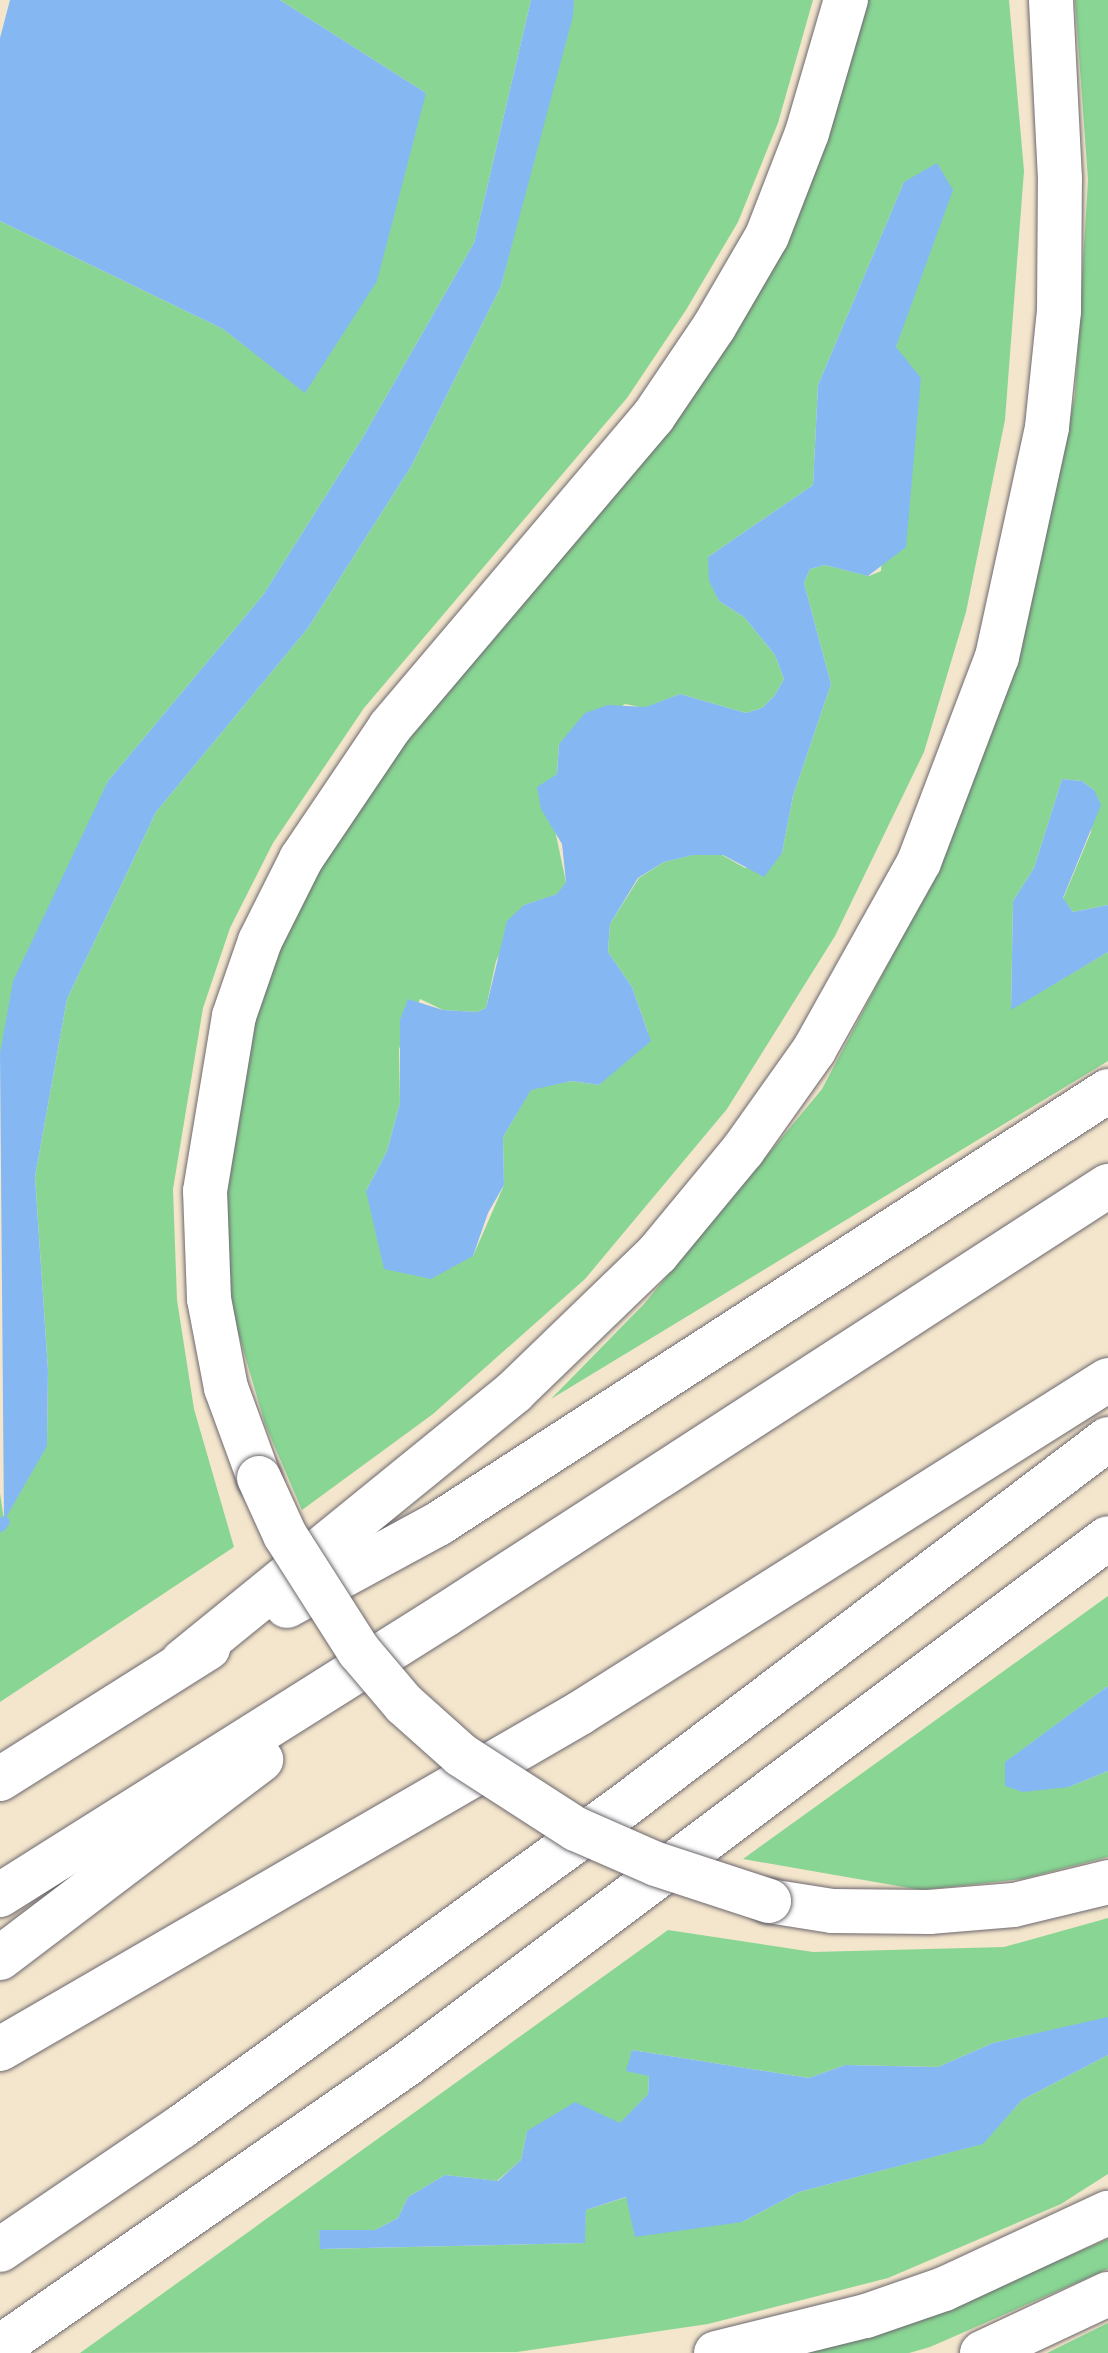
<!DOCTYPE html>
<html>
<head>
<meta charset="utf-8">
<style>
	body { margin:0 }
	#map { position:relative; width:1108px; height:2353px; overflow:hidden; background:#f4e6cc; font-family:Mynerve,sans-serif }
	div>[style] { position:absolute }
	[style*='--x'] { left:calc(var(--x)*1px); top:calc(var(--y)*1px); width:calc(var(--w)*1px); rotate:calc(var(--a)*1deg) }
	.green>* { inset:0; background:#89d694 }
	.water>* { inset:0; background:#85b8f2 }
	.stream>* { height:11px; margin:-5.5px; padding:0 5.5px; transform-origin:5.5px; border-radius:5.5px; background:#85b8f2 }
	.roads { filter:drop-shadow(0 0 2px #6c676e) drop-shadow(0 0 2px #6c676e) }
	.highway>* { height:44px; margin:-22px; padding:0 22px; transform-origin:22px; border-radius:22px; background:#fff }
	.bridges { filter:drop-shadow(0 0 2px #6c676e) drop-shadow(0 0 2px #6c676e) }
	.highway-bridge>* { height:44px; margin:-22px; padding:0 22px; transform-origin:22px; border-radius:22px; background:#fff }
	span { translate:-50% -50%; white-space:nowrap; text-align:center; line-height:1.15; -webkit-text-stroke:6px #fbf7ec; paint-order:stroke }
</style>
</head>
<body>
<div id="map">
	<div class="green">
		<i style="clip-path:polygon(280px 0,531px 0,474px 243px,363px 437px,263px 595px,108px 781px,0 1054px,0 221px,223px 329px,305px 392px,426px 93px)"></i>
		<i style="clip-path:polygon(574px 0,813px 0,778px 123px,738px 222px,686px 310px,627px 398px,364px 708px,273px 843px,230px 928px,203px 1008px,173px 1189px,177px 1300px,194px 1409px,234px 1547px,0 1702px,0 1493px,4px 1520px,47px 1445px,48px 1370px,35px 1177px,67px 999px,156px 812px,308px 628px,412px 465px,501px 286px)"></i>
		<i style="clip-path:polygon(evenodd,865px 0,1009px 0,1024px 171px,1005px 420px,966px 612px,924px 752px,835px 936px,727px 1109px,585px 1279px,433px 1414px,302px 1510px,265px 1424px,228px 1298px,223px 1192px,252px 1020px,277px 947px,317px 869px,405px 738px,668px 428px,865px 0,904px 182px,917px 280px,896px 347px,881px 571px,869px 576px,825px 565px,810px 569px,804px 583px,831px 684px,793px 796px,782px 853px,745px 868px,722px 855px,692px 855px,664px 862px,639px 878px,610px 924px,608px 952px,632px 987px,648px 1032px,599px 1085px,572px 1081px,531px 1089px,503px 1137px,504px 1185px,473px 1256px,366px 1191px,387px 1151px,400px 1103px,399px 1049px,420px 999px,443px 1010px,477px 1012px,486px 1008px,496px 961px,524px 905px,558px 894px,566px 882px,545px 783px,557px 774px,559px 744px,625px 704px,645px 708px,680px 694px,746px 713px,762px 708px,775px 695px,784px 679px,775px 655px,744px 617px,719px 601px,708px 557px,813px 485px,818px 385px,904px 182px)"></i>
		<i style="clip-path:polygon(1075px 0,1108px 0,1108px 905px,1073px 912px,1063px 899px,1091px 832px,1094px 790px,1082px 781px,1062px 779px,1034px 868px,1013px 901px,1011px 1009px,1108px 952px,1108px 1061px,551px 1399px,644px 1304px,822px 1089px,934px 877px,1020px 644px,1075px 396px,1088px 180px)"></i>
		<i style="clip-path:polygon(1108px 1596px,1108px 1686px,1006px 1762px,1005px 1785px,1069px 1787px,1108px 1771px,1108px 1857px,1022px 1879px,921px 1890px,743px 1859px)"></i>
		<i style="clip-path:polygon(1108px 1918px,1108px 2018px,993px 2043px,938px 2067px,845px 2065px,809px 2078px,632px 2050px,649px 2076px,648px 2094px,620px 2124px,527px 2131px,521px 2160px,497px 2181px,445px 2175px,408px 2197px,398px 2218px,375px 2230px,319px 2231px,321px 2249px,584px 2243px,586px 2210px,627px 2197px,742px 2222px,799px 2192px,982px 2144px,1022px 2100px,1108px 2055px,1108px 2174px,1061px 2204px,888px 2278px,708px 2324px,517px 2352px,80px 2353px,668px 1930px,813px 1952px,1004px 1947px)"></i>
		<i style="clip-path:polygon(1108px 2239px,1108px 2269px,930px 2347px,909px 2353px,800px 2353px,982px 2293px)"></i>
		<i style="clip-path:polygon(1108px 2323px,1108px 2353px,1047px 2353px)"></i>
	</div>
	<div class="water">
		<i style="clip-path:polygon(10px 0,280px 0,426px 93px,377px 281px,305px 393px,223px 329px,0 221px,0 38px)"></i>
		<i style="clip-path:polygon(531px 0,574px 0,573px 16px,501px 286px,412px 465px,308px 628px,156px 812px,67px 999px,35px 1177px,48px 1370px,47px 1446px,4px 1521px,0 1054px,13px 981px,108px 781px,263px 595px,363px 437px,474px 243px)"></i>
		<i style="clip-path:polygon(937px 163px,953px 190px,896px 347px,921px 378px,906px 547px,868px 576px,825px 565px,810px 569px,804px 583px,831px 684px,793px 796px,782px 853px,764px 877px,723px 855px,693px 855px,664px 862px,638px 878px,610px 924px,608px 952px,632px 987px,651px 1041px,599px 1085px,572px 1081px,531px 1090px,503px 1137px,504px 1185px,488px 1213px,473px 1256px,431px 1279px,384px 1269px,366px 1191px,387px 1151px,400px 1103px,400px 1020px,408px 999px,443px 1010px,477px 1012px,486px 1008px,507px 921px,524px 905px,557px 894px,566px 882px,562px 844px,541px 809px,537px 787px,557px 774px,559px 744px,585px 713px,608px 705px,646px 707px,680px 694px,746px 713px,762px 708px,775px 695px,784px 679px,775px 655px,744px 617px,719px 601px,709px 581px,708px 557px,813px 485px,818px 385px,904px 182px)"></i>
		<i style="clip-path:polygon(1062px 779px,1082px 781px,1094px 790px,1101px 805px,1063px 898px,1073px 912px,1108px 905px,1108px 952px,1011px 1010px,1013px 901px,1034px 868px)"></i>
		<i style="clip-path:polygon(1108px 1686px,1108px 1771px,1069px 1787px,1023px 1792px,1005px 1786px,1005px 1762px)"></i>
		<i style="clip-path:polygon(1108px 2017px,1108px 2055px,1022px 2100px,983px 2144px,799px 2192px,742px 2222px,635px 2237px,626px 2197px,586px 2210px,585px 2243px,320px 2249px,319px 2230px,375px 2230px,398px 2218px,408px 2197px,445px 2175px,498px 2181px,521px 2160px,527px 2131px,575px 2102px,620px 2123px,648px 2094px,649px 2076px,626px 2071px,632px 2050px,809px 2078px,845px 2065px,938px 2067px,993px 2043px)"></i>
	</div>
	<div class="stream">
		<i style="--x:0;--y:1526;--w:6;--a:-51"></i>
	</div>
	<div class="roads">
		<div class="highway">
			<i style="--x:259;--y:1478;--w:96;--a:-110.1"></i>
			<i style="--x:226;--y:1388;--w:91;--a:-100.8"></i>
			<i style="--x:209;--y:1299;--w:108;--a:-92.1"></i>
			<i style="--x:205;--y:1191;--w:177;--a:-80.6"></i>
			<i style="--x:234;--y:1016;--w:79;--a:-70.9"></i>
			<i style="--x:260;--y:941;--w:92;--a:-63.4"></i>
			<i style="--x:301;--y:859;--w:159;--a:-56"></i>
			<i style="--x:390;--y:727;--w:407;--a:-49.7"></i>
			<i style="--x:653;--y:417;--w:109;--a:-55.9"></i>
			<i style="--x:714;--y:327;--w:105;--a:-59.8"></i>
			<i style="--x:767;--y:236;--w:110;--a:-68.8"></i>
			<i style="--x:807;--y:133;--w:139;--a:-73.7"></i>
			<i style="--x:287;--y:1606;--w:172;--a:-28.5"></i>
			<i style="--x:438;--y:1524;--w:798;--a:-32.87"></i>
			<i style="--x:182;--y:1662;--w:428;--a:-39.1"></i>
			<i style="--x:514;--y:1392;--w:199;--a:-44"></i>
			<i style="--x:657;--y:1254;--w:135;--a:-50.4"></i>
			<i style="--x:743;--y:1150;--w:123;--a:-54.6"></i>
			<i style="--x:814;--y:1050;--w:215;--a:-60.8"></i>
			<i style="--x:919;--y:862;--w:219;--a:-69.2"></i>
			<i style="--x:997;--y:657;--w:235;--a:-77.7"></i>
			<i style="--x:1047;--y:427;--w:117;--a:-84.1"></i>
			<i style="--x:1059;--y:311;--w:132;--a:-89.6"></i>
			<i style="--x:1060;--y:179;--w:179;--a:-92.9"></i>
			<i style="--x:0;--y:1779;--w:246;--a:-32.2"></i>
			<i style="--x:0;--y:1895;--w:526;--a:-32.18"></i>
			<i style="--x:445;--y:1615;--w:790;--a:-32.91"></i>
			<i style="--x:769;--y:1901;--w:64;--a:9"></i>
			<i style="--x:832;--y:1911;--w:97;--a:0.6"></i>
			<i style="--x:929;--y:1912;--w:85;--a:-4.7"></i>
			<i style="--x:1014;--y:1905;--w:97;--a:-13.7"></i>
			<i style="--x:0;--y:1958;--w:328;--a:-37.2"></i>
			<i style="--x:0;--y:2049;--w:670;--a:-30.08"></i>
			<i style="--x:580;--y:1713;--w:624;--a:-32.24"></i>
			<i style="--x:0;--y:2250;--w:219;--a:-34.2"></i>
			<i style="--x:181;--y:2127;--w:548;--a:-35.95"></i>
			<i style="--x:625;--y:1805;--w:606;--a:-37.15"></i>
			<i style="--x:0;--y:2347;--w:496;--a:-34.8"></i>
			<i style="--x:407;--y:2064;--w:876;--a:-36.88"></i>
			<i style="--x:716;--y:2353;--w:154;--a:-13.9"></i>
			<i style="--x:866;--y:2316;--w:83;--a:-19.1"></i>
			<i style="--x:944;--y:2289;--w:181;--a:-24.9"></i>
			<i style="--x:982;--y:2353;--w:139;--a:-25.1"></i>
		</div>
	</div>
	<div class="bridges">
		<div class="highway-bridge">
			<i style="--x:259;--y:1478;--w:63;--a:65.5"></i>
			<i style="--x:285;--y:1535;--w:138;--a:57.5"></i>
			<i style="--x:359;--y:1651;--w:70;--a:49.7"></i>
			<i style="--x:404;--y:1704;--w:76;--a:41.8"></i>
			<i style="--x:461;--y:1755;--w:137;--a:32.8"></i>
			<i style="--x:576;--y:1829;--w:87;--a:23.6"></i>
			<i style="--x:656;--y:1864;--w:119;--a:18.1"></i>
		</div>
	</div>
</div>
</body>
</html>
